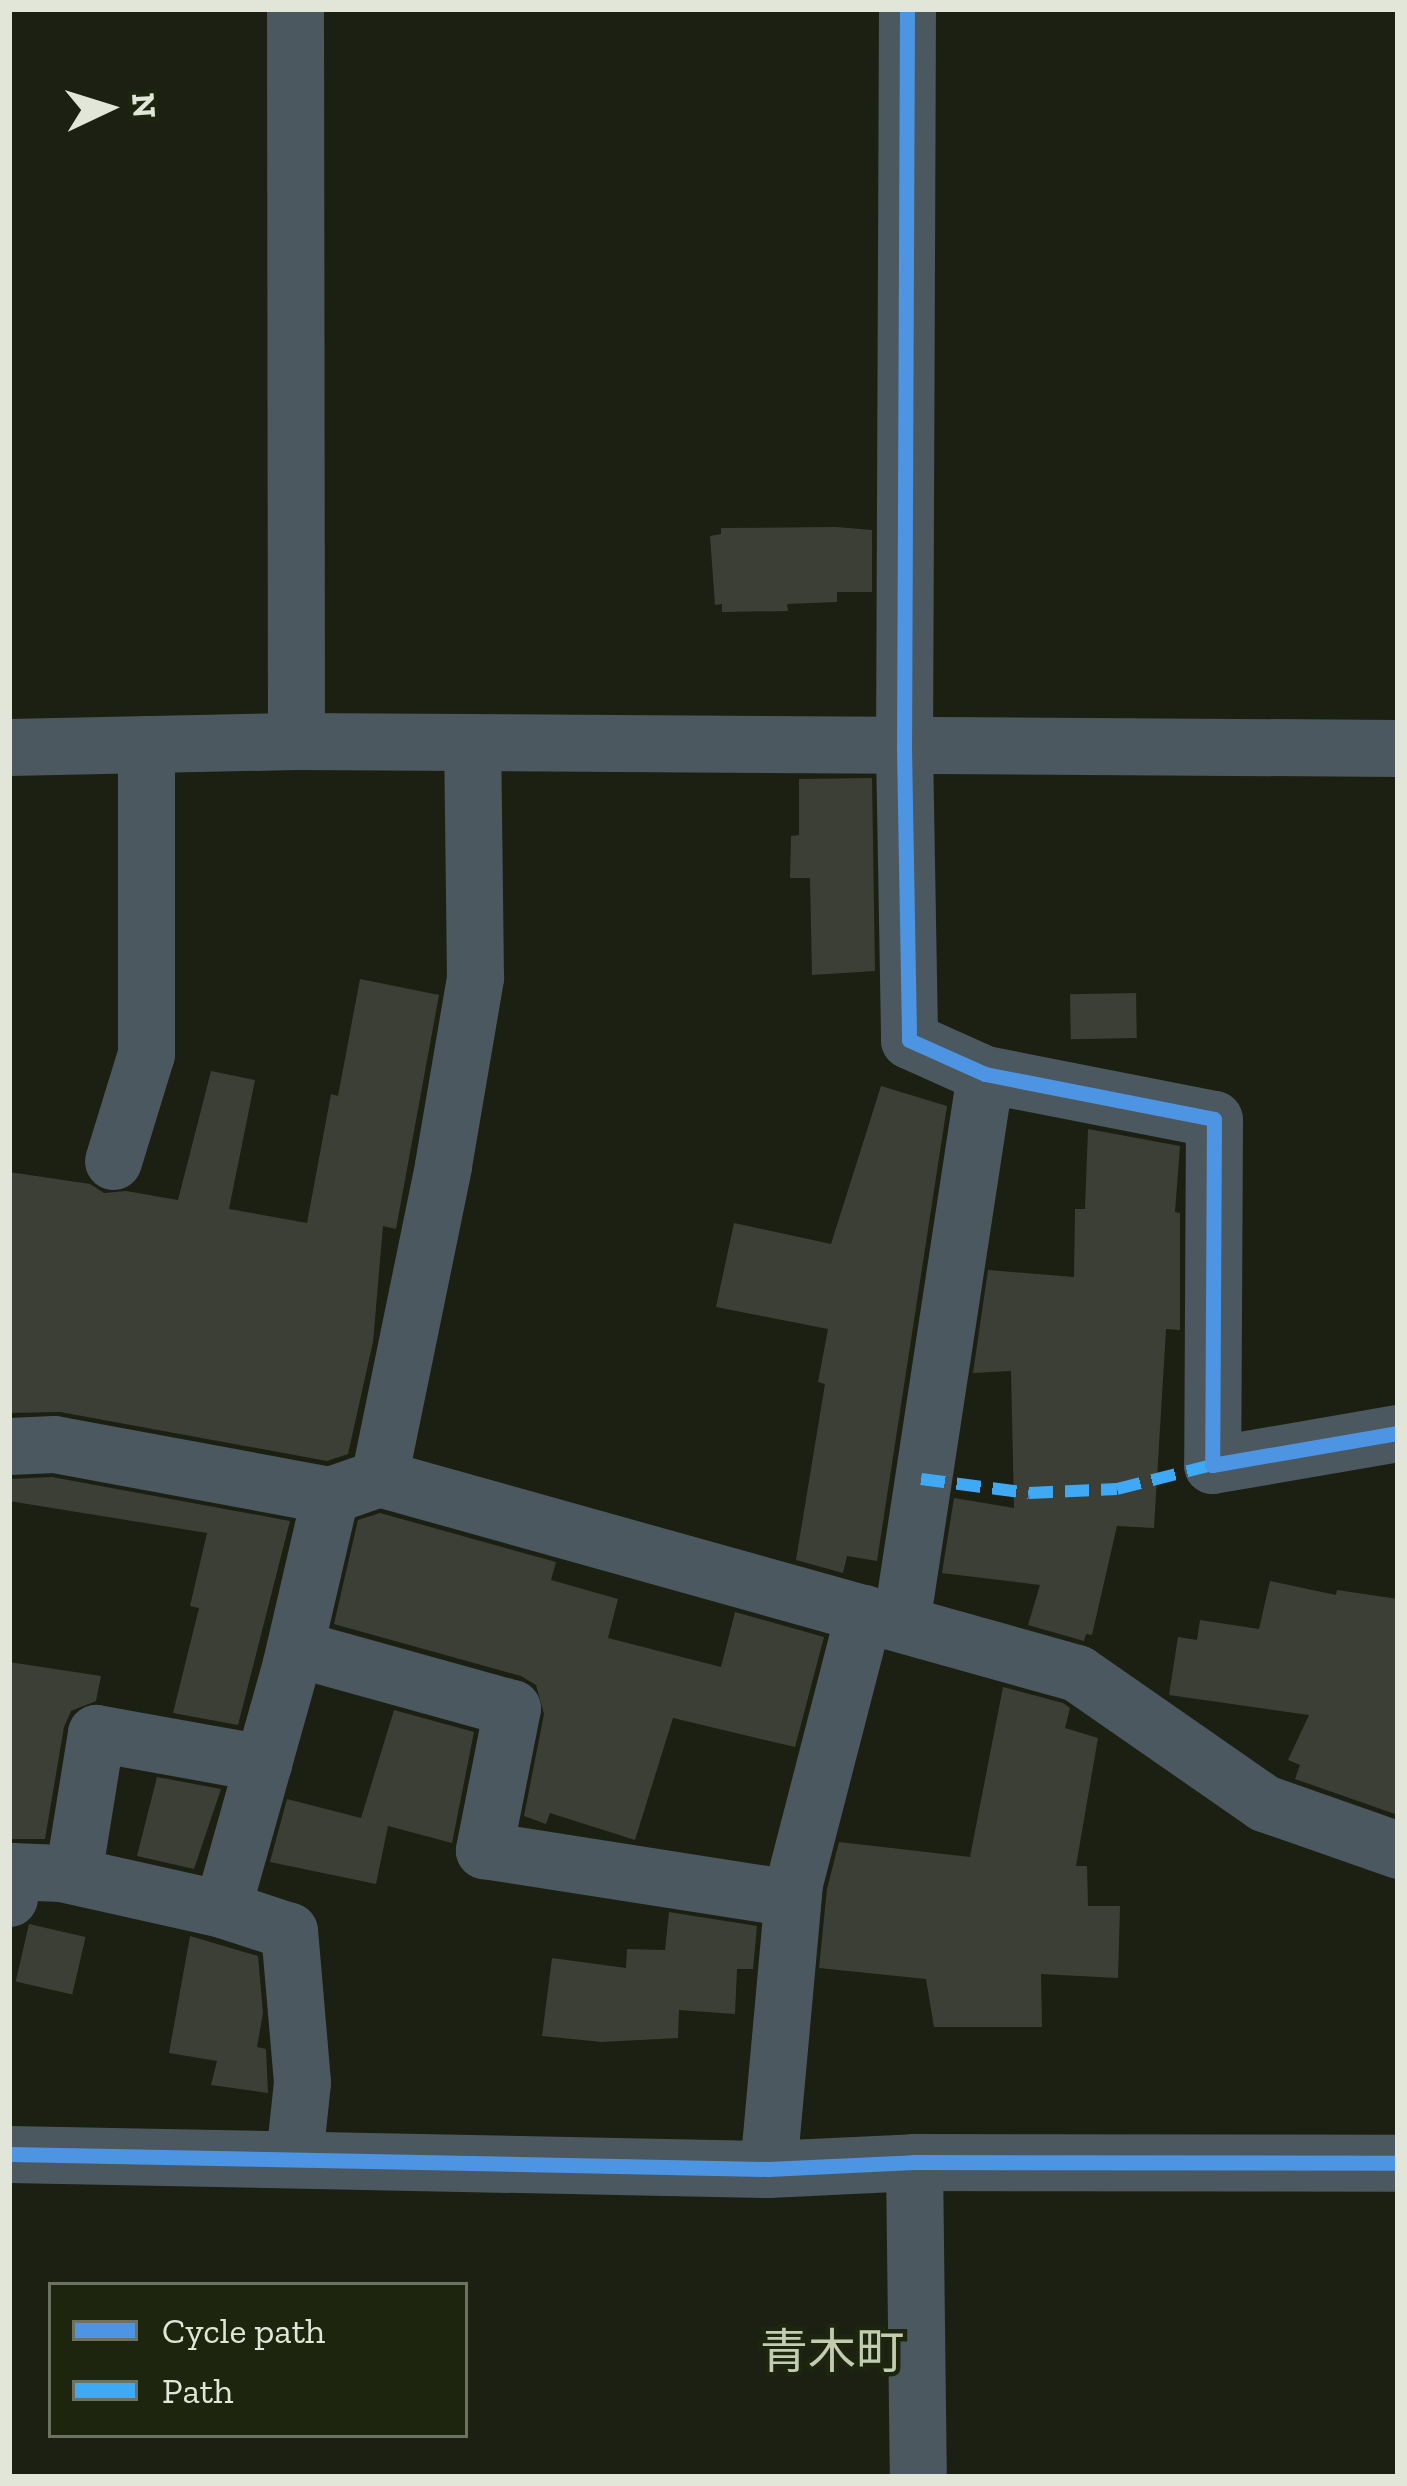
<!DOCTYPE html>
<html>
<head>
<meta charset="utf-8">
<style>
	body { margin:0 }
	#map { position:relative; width:1407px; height:2486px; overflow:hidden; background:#1c2013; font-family:"Zilla Slab","Noto Sans JP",serif }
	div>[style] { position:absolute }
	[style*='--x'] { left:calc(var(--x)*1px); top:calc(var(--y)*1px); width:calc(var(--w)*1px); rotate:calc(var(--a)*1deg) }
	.building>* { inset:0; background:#3c3f35; transform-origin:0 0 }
	.minor>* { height:57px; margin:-28.5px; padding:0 28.5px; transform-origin:28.5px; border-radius:28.5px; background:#4c585f }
	.quiet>* { height:12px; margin-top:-6px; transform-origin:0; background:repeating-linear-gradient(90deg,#3fa9f5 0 24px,transparent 0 36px) }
	.cycleway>* { height:15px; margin:-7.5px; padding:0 7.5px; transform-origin:7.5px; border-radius:7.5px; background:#4d94e3 }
	span { translate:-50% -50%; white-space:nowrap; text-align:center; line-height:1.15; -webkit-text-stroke:9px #1e250e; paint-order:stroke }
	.quarter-label { font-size:48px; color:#c2ccb0 }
	.frame { position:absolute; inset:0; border:12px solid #e1e6d8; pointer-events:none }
	.legend { position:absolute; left:48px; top:2282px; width:420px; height:156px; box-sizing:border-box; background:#1e250e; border:3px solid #6c725f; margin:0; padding:15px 21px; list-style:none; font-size:36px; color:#e1e6d8 }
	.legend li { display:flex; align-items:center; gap:24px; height:60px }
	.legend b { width:60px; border:3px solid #6c725f }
	.north { position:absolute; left:48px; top:48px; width:120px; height:120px; -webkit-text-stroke:9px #1e250e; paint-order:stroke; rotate:86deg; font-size:33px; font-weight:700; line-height:48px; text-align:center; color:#e1e6d8 }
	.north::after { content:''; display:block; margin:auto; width:42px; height:54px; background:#e1e6d8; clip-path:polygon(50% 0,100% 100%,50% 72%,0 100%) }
</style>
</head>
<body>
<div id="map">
	<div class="building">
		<i style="clip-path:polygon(836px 527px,872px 530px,872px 592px,837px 592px,837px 602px,787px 604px,788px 611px,722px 612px,722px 604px,715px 605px,710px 536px,721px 534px,721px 528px)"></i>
		<i style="clip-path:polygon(872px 778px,875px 971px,812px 975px,810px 878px,790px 878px,791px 836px,799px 835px,799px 779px)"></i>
		<i style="clip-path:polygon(360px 979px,439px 995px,396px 1229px,383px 1226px,373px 1342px,348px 1454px,327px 1461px,60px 1412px,9px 1413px,9px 1172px,90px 1184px,104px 1193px,126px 1191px,178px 1200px,211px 1071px,255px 1080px,229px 1209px,307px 1223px,331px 1094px,338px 1096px)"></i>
		<i style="left:1136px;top:993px;width:45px;height:66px;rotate:89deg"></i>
		<i style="clip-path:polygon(881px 1086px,947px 1106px,877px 1561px,847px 1556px,843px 1573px,796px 1560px,825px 1384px,818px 1382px,828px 1329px,716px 1307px,734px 1223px,831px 1244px)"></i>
		<i style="clip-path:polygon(1088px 1129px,1180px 1146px,1175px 1212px,1180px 1213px,1180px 1330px,1166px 1329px,1154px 1528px,1117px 1526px,1092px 1635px,1086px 1634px,1084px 1641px,1028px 1625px,1040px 1585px,942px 1573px,954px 1498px,1014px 1508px,1011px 1371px,973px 1373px,988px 1270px,1074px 1277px,1075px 1209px,1085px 1209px)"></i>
		<i style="clip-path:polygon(52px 1477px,290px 1521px,238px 1725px,173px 1713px,199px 1608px,190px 1606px,207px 1533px,9px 1501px,9px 1479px)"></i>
		<i style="clip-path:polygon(380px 1513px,556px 1562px,551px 1580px,618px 1599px,608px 1638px,721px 1667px,735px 1612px,824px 1637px,795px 1747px,673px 1718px,635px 1840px,550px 1813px,546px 1824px,524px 1816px,544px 1714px,536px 1685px,521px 1676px,334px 1624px,358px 1520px)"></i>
		<i style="clip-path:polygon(1270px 1581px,1336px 1595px,1337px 1590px,1398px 1599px,1398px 1815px,1295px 1779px,1300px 1765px,1288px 1760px,1309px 1715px,1169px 1695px,1178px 1637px,1197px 1640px,1200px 1620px,1259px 1629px)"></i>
		<i style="clip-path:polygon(9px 1662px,101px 1676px,96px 1701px,71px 1711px,64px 1727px,45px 1839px,9px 1839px)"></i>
		<i style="clip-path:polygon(1003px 1687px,1063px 1703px,1070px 1708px,1065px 1728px,1098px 1738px,1076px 1866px,1087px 1866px,1088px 1906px,1120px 1906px,1118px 1978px,1041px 1974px,1042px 2027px,934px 2027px,926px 1979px,819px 1968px,827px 1889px,839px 1842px,970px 1857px)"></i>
		<i style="clip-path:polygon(394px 1710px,474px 1732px,452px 1843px,388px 1826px,376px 1884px,270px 1862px,287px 1799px,361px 1818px)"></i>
		<i style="clip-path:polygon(157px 1777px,221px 1789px,194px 1869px,137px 1856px)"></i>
		<i style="clip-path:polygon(669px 1912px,757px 1926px,753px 1969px,737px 1969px,735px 2014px,679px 2010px,678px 2038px,602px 2042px,542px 2036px,552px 1958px,626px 1968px,627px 1949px,665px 1950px)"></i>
		<i style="left:29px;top:1924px;width:58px;height:59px;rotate:13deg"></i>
		<i style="clip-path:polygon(190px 1936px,258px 1956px,263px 2013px,257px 2047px,266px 2049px,268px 2093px,211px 2085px,217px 2061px,169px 2053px)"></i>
	</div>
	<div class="minor">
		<i style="--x:295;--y:9;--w:732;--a:89.92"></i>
		<i style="--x:907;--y:9;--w:739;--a:90.23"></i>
		<i style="--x:904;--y:748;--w:292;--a:89"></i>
		<i style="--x:909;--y:1040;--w:83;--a:24.1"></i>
		<i style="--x:985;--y:1074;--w:233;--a:11.1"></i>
		<i style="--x:1214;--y:1119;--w:346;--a:90.3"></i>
		<i style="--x:1212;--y:1465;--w:189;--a:-9.8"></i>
		<i style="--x:9;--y:747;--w:287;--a:-1.2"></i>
		<i style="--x:296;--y:741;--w:1102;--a:0.36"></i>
		<i style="--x:113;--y:1161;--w:112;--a:-72.9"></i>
		<i style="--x:146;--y:1054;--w:310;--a:-90"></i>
		<i style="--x:9;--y:1446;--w:45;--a:-2.5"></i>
		<i style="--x:54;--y:1444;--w:281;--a:10.5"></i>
		<i style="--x:330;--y:1495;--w:52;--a:-19.1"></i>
		<i style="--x:379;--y:1478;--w:319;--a:-78.4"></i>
		<i style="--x:443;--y:1165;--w:191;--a:-80.3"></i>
		<i style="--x:475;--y:977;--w:234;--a:-90.7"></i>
		<i style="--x:379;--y:1478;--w:725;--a:15.61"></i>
		<i style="--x:1077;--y:1673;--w:228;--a:34.8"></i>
		<i style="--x:1264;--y:1803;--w:142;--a:19.3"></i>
		<i style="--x:901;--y:1623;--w:555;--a:-81.3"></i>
		<i style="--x:295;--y:1648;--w:225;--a:15.5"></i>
		<i style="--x:512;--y:1708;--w:145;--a:101.2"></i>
		<i style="--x:484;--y:1850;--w:312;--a:8.9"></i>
		<i style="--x:73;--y:1875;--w:144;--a:-80.8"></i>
		<i style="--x:96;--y:1733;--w:170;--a:10.2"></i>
		<i style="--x:9;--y:1898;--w:27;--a:-84"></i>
		<i style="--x:12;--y:1871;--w:49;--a:2.3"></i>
		<i style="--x:61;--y:1873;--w:165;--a:12.6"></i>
		<i style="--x:9;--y:2154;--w:759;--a:1.13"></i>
		<i style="--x:768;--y:2169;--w:146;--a:-2.7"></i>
		<i style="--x:914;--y:2162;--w:484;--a:0.1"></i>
		<i style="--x:294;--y:2158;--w:76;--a:-84"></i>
		<i style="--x:302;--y:2082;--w:152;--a:-94.9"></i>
		<i style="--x:289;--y:1931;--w:71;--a:-161.8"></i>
		<i style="--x:222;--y:1909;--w:255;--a:-74.3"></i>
		<i style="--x:291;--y:1663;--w:172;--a:-76.9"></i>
		<i style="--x:914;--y:2162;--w:315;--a:89.3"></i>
		<i style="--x:768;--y:2169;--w:287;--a:-84.8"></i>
		<i style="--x:794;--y:1883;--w:279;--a:-75.5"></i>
	</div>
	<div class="quiet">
		<i style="--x:921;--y:1479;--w:109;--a:7.4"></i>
		<i style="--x:1029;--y:1493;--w:88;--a:-2.6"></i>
		<i style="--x:1117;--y:1489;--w:98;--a:-14.2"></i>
	</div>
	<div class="cycleway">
		<i style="--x:907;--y:9;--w:739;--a:90.23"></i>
		<i style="--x:904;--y:748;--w:292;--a:89"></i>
		<i style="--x:909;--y:1040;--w:83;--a:24.1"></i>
		<i style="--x:985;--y:1074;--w:233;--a:11.1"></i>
		<i style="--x:1214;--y:1119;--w:346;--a:90.3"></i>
		<i style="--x:1212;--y:1465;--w:189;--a:-9.8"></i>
		<i style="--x:9;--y:2154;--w:759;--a:1.13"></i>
		<i style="--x:768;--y:2169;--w:146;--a:-2.7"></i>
		<i style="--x:914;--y:2162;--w:484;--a:0.1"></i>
	</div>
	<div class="quarter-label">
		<span style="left:832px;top:2352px">青木町</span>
	</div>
	<div class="frame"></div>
	<ul class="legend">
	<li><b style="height:15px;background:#4d94e3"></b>Cycle path</li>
	<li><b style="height:15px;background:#3fa9f5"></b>Path</li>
	</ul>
	<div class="north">N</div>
</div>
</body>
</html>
